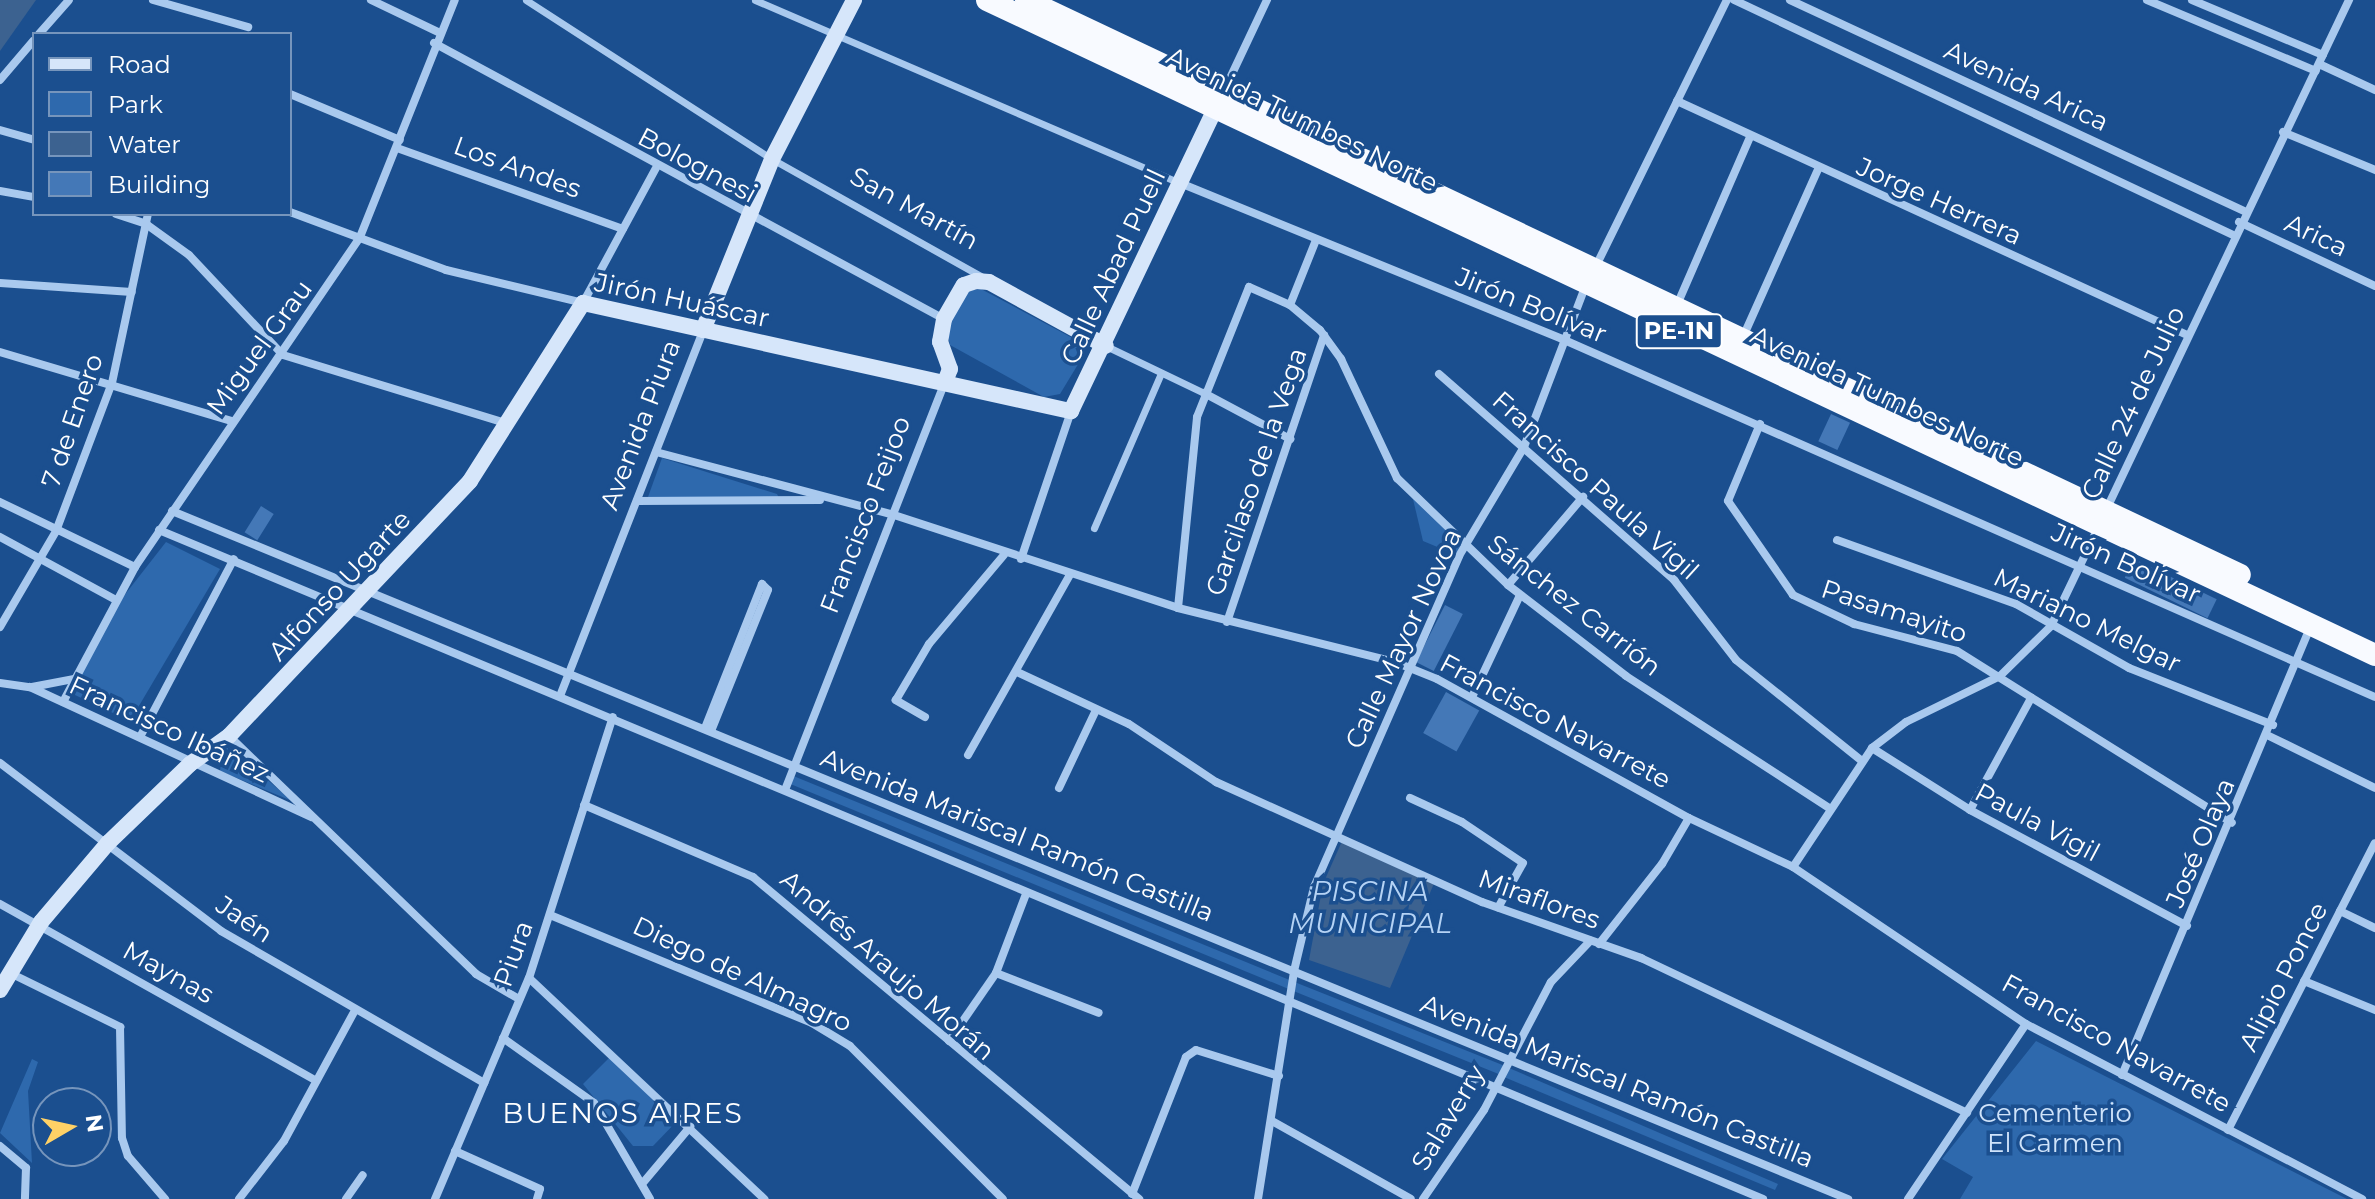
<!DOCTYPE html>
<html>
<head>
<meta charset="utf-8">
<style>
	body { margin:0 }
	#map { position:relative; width:2375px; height:1199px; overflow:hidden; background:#1b4f8f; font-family:Montserrat,sans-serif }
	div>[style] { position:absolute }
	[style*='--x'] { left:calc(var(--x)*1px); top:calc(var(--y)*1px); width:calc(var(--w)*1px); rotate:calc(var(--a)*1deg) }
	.green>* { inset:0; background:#2e69ad }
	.water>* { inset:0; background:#3c6290 }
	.building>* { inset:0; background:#4478b7; transform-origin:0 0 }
	.pedestrian>* { height:7px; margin:-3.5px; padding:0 3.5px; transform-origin:3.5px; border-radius:3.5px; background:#a9c9ee }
	.minor>* { height:8px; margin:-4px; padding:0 4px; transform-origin:4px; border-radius:4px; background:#a9c9ee }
	.secondary>* { height:16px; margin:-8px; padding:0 8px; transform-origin:8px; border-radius:8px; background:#d6e6fa }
	.trunk>* { height:22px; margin:-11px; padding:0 11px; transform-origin:11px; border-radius:11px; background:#f8faff }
	span { translate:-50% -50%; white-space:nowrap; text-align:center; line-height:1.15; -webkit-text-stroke:7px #1b4f8f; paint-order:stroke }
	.shield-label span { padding:2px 6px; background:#1b4f8f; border:2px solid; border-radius:6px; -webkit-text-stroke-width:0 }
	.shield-label { font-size:24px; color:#fff; font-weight:700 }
	.street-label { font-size:26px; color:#fff }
	.park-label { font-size:26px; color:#cfe3fa }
	.water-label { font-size:28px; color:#b5d3f5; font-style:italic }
	.neighbourhood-label { font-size:28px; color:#fff; letter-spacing:2px }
	.legend { position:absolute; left:32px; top:32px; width:260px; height:184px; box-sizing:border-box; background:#1b4f8f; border:2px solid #7695bc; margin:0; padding:10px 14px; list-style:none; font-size:24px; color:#fff }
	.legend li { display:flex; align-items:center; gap:16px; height:40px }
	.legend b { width:40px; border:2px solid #7695bc }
	.north { position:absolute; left:32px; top:1087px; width:80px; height:80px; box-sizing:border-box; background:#1b4f8f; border:2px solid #7695bc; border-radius:50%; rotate:81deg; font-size:22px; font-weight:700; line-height:32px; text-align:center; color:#fff }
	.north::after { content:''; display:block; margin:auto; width:28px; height:36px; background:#ffd166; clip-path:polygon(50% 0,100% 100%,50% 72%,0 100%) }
</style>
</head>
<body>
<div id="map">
	<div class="green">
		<i style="clip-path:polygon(981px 289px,1078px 341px,1080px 361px,1060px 394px,1044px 397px,950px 345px,946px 328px,965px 291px)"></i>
		<i style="clip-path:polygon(662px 458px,777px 494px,779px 498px,648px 497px)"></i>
		<i style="clip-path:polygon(1412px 495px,1466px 546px,1459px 556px,1423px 541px)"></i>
		<i style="clip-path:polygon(166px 542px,220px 569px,130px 721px,75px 695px,74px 686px,123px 597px)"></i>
		<i style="clip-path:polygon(223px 746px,228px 746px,292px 801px,220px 771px)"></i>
		<i style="clip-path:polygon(791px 775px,1292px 981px,1505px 1066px,1501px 1075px,1291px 990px,788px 783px)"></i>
		<i style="clip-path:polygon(2036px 1041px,2347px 1199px,1960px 1199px,1973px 1177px,1942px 1159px)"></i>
		<i style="clip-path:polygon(610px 1057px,679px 1119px,653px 1146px,633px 1146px,583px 1084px)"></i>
		<i style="clip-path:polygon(32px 1059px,38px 1062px,28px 1091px,32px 1163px,0 1133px)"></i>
		<i style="clip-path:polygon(1509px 1068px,1778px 1184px,1775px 1190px,1504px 1077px)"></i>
	</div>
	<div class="water">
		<i style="clip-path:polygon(0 0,36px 0,0 51px)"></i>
		<i style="clip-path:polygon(1343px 839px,1435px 881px,1390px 988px,1309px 960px,1323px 884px)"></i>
	</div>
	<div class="building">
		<i style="left:1831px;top:414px;width:21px;height:30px;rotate:25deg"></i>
		<i style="left:261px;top:506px;width:15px;height:31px;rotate:32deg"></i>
		<i style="left:2134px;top:559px;width:92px;height:21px;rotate:26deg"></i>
		<i style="left:1445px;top:605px;width:20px;height:64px;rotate:27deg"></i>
		<i style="left:1446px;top:692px;width:38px;height:47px;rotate:29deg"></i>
	</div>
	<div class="pedestrian">
		<i style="--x:526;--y:0;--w:293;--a:32.9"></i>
		<i style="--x:772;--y:159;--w:243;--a:29.3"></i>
		<i style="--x:755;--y:0;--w:460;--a:23.3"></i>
		<i style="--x:1106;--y:346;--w:109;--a:25.6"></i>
		<i style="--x:1094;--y:528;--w:169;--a:-66.6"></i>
	</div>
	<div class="minor">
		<i style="--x:153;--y:0;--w:99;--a:15.9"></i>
		<i style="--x:371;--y:0;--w:74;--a:25.5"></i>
		<i style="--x:1734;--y:0;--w:552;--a:25.22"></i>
		<i style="--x:1790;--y:0;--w:501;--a:24.93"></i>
		<i style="--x:2147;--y:0;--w:183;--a:22.8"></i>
		<i style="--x:2192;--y:0;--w:142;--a:22.8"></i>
		<i style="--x:39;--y:34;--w:45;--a:-48.6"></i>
		<i style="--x:434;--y:43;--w:580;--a:28.42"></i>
		<i style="--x:2319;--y:64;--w:62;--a:24.9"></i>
		<i style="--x:0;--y:80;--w:52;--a:-49.6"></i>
		<i style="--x:1223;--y:93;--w:103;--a:-64.7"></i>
		<i style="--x:290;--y:94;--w:119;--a:22.7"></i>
		<i style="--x:1677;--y:101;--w:561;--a:24.65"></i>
		<i style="--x:0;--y:130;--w:35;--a:16"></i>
		<i style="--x:2283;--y:132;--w:100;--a:22.4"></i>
		<i style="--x:397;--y:148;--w:240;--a:19.7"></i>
		<i style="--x:1180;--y:183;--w:413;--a:22.2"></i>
		<i style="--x:1562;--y:339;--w:888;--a:23.77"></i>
		<i style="--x:0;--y:191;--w:35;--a:10"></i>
		<i style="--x:290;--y:212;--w:166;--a:20.4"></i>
		<i style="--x:446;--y:270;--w:141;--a:13.5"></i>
		<i style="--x:583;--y:303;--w:153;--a:-61.6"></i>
		<i style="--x:116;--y:214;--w:32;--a:18"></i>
		<i style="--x:146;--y:224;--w:53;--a:35.8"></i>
		<i style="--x:189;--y:255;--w:137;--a:46.8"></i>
		<i style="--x:283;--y:355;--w:233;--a:17"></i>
		<i style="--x:2239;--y:222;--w:150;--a:25.2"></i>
		<i style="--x:1596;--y:266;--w:297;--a:-63.8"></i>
		<i style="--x:0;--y:283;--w:132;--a:3.9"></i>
		<i style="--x:1290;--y:305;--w:70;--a:-68.2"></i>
		<i style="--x:1677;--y:305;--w:183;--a:-66.5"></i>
		<i style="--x:1743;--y:337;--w:184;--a:-65.9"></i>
		<i style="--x:0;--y:352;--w:242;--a:16.6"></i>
		<i style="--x:1439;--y:374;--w:313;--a:41.2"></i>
		<i style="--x:1674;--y:580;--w:101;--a:52.2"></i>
		<i style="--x:1736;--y:660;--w:160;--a:38.7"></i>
		<i style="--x:1204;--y:393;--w:98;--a:28.1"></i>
		<i style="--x:1760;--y:424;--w:83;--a:112.6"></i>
		<i style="--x:1728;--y:501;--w:114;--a:55.3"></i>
		<i style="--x:1793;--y:595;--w:68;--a:25.4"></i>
		<i style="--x:1854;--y:624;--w:106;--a:14.7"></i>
		<i style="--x:1957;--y:651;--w:324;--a:32"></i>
		<i style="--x:656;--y:452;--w:243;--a:14.8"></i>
		<i style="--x:891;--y:514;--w:302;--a:18.1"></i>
		<i style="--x:1178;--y:608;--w:224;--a:14"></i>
		<i style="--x:1395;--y:662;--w:45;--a:22"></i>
		<i style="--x:1437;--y:679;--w:288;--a:28.9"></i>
		<i style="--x:1689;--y:818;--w:115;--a:25.2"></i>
		<i style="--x:1793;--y:867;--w:281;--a:34"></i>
		<i style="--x:2026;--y:1024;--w:379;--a:27.5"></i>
		<i style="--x:637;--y:501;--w:183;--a:-0.3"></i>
		<i style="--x:0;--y:502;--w:150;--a:25.7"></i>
		<i style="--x:2107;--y:508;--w:563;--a:-64.53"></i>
		<i style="--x:172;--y:511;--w:1812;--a:22.32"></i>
		<i style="--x:159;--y:530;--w:1738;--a:22.64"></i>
		<i style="--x:0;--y:537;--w:132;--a:28.5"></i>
		<i style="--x:1837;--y:540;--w:190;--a:19.7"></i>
		<i style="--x:2016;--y:604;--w:130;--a:29.5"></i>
		<i style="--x:2129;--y:668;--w:155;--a:21.6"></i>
		<i style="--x:1021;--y:559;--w:156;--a:-71.3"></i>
		<i style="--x:1508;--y:585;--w:116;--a:-49.6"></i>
		<i style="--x:1178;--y:608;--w:192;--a:-84.3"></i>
		<i style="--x:1197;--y:417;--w:140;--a:-68.2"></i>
		<i style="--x:1249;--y:287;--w:45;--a:23.7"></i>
		<i style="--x:1290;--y:305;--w:39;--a:40"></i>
		<i style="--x:1320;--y:330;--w:36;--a:54"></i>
		<i style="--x:1341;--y:359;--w:132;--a:64.8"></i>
		<i style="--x:1397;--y:478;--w:154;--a:43.9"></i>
		<i style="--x:1508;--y:585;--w:149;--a:37.6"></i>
		<i style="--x:1626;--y:676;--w:242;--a:33"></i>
		<i style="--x:1227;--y:622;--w:303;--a:-71.3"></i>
		<i style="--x:0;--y:627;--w:111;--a:-59.7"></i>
		<i style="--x:56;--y:531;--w:158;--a:-69.3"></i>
		<i style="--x:112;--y:383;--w:173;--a:-78"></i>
		<i style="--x:1017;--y:672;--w:123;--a:24.9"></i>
		<i style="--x:1129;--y:724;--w:105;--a:33.7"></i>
		<i style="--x:1216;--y:782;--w:292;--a:24.3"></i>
		<i style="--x:1482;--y:902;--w:169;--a:19.4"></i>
		<i style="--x:1641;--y:958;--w:361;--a:25.4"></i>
		<i style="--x:0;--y:683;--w:30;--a:8"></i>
		<i style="--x:30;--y:687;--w:310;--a:24.8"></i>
		<i style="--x:32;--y:687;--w:43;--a:-10.8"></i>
		<i style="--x:1473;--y:695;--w:110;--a:-64.8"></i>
		<i style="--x:560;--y:696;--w:392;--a:-68.6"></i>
		<i style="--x:63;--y:702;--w:153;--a:-61.9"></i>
		<i style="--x:135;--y:567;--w:399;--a:-55.7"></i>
		<i style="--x:360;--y:237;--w:255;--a:-68.2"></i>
		<i style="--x:925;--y:717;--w:34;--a:-150"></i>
		<i style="--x:896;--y:700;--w:65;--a:-59.5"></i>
		<i style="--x:929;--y:644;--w:116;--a:-49.9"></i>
		<i style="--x:705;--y:728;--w:155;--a:-68.4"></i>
		<i style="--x:762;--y:584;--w:8;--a:45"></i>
		<i style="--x:768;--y:590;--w:152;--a:112"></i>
		<i style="--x:229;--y:736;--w:343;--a:43.9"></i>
		<i style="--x:476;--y:974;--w:50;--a:30.2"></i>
		<i style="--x:2269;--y:736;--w:118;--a:26.1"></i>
		<i style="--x:140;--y:737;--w:201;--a:-62.2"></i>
		<i style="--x:1872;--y:748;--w:116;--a:32.3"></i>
		<i style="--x:1970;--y:810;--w:246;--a:28.1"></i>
		<i style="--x:968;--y:755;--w:207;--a:-60.5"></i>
		<i style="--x:0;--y:763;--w:278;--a:37.2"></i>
		<i style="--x:221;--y:931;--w:304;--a:30"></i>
		<i style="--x:1059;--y:788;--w:86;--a:-64.6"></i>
		<i style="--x:785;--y:790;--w:438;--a:-68.6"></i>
		<i style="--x:1410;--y:798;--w:57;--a:24.8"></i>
		<i style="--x:1462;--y:822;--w:73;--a:33.9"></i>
		<i style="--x:1523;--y:863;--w:51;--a:119.1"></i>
		<i style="--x:584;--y:805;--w:184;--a:23.1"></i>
		<i style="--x:753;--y:877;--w:503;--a:39.83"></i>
		<i style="--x:1970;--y:810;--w:128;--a:-61.4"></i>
		<i style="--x:1793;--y:867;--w:143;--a:-56.4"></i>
		<i style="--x:1872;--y:748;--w:43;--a:-37.4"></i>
		<i style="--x:1906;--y:722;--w:105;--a:-26.1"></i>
		<i style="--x:2000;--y:676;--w:71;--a:-44.4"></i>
		<i style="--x:2051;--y:626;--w:109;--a:-64.4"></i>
		<i style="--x:0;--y:904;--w:361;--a:29.2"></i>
		<i style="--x:2340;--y:911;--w:39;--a:26"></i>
		<i style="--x:550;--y:915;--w:283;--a:22.4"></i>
		<i style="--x:812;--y:1023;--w:44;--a:31.2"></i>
		<i style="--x:850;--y:1046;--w:216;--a:45"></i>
		<i style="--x:1599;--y:944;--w:102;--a:-51.8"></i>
		<i style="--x:1662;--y:864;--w:53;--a:-59.6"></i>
		<i style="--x:10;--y:973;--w:123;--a:26.1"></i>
		<i style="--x:120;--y:1027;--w:111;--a:89"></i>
		<i style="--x:122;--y:1138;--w:19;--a:72"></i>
		<i style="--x:128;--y:1156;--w:57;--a:49.3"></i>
		<i style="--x:996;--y:973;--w:110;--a:21.2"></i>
		<i style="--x:529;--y:978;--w:323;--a:43.2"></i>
		<i style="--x:2304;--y:981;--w:77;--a:22.2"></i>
		<i style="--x:503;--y:1038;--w:112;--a:35.5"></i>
		<i style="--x:594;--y:1103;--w:111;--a:59.7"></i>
		<i style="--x:949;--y:1041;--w:83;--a:-55.3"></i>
		<i style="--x:996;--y:973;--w:85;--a:-69.2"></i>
		<i style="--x:2122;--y:1075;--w:487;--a:-67.2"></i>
		<i style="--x:1272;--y:1121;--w:159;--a:29.3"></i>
		<i style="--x:2228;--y:1130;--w:322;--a:-62.9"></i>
		<i style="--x:0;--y:1146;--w:34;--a:40"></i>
		<i style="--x:26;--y:1168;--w:31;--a:92"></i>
		<i style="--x:455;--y:1151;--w:93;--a:24.1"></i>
		<i style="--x:540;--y:1189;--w:10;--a:107"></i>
		<i style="--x:642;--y:1184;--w:75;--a:-49.9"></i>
		<i style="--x:1132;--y:1194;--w:147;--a:-68.5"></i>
		<i style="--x:1186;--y:1057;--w:12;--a:-35"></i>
		<i style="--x:1196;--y:1050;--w:87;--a:17.4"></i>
		<i style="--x:239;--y:1199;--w:73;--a:-52.2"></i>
		<i style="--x:284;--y:1141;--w:149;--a:-61.5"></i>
		<i style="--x:346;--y:1199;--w:29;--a:-55"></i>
		<i style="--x:435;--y:1199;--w:240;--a:-67"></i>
		<i style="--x:529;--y:978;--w:274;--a:-72.2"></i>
		<i style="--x:1258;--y:1199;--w:231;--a:-81"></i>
		<i style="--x:1294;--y:971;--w:86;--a:-76.6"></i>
		<i style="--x:1314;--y:887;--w:361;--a:-66.3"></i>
		<i style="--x:1459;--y:556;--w:127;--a:-59.2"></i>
		<i style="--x:1524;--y:447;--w:173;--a:-69.1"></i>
		<i style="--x:1423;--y:1199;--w:108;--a:-55.6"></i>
		<i style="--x:1484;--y:1110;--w:144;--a:-62.4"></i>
		<i style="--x:1551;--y:982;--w:57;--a:-46.4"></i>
		<i style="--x:1908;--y:1199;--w:211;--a:-56"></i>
	</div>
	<div class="secondary">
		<i style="--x:703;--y:330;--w:184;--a:-68"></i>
		<i style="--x:772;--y:159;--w:179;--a:-62.7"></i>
		<i style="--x:945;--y:382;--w:14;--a:-69"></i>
		<i style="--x:950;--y:369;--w:29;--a:-110"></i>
		<i style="--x:940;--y:342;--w:23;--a:-80"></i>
		<i style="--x:944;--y:319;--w:39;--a:-60"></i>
		<i style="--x:964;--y:285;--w:13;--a:-18"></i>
		<i style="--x:976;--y:281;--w:13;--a:4"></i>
		<i style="--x:989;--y:282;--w:133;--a:28.7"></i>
		<i style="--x:0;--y:990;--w:79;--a:-58.9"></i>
		<i style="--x:41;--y:922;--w:104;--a:-49.7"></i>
		<i style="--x:108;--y:843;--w:114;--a:-43.9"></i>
		<i style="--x:190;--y:764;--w:48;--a:-35.7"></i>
		<i style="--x:229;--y:736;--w:351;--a:-46.6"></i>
		<i style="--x:470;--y:481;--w:211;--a:-57.6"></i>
		<i style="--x:583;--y:303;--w:500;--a:12.5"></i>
		<i style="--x:1071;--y:411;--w:344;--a:-64.5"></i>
	</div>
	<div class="trunk">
		<i style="--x:987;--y:0;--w:1535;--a:25.26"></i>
		<i style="--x:1026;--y:0;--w:1343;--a:25.34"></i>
	</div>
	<div class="shield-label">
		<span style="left:1679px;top:331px">PE-1N</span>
	</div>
	<div class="street-label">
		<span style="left:2026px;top:87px;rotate:25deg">Avenida Arica</span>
		<span style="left:1302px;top:120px;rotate:26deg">Avenida Tumbes Norte</span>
		<span style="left:697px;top:166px;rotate:28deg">Bolognesi</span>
		<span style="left:517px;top:168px;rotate:20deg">Los Andes</span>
		<span style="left:1939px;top:202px;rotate:24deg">Jorge Herrera</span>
		<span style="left:914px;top:209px;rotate:29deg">San Martín</span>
		<span style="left:2316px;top:236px;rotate:25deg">Arica</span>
		<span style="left:1114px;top:267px;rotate:-65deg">Calle Abad Puell</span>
		<span style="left:682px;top:301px;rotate:12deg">Jirón Huáscar</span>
		<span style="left:1531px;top:306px;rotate:22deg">Jirón Bolívar</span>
		<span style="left:260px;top:348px;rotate:-54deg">Miguel Grau</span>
		<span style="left:1887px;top:397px;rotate:25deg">Avenida Tumbes Norte</span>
		<span style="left:2134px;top:403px;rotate:-65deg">Calle 24 de Julio</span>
		<span style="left:73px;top:421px;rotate:-71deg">7 de Enero</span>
		<span style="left:641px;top:425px;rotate:-69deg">Avenida Piura</span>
		<span style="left:1257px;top:472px;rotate:-71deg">Garcilaso de la Vega</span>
		<span style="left:1595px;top:486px;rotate:42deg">Francisco Paula Vigil</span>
		<span style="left:866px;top:515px;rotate:-69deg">Francisco Feijoo</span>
		<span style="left:2126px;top:564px;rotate:24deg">Jirón Bolívar</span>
		<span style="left:340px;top:586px;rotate:-47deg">Alfonso Ugarte</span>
		<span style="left:1574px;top:606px;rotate:38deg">Sánchez Carrión</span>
		<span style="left:1894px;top:612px;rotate:18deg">Pasamayito</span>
		<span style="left:2087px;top:621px;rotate:26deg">Mariano Melgar</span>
		<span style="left:1404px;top:639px;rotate:-65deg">Calle Mayor Novoa</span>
		<span style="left:1555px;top:722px;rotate:28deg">Francisco Navarrete</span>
		<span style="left:169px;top:730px;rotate:25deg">Francisco Ibáñez</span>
		<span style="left:2037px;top:823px;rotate:28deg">Paula Vigil</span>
		<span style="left:1017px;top:836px;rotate:22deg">Avenida Mariscal Ramón Castilla</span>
		<span style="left:2201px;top:843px;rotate:-67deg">José Olaya</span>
		<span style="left:1539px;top:900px;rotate:20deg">Miraflores</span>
		<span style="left:244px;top:920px;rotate:34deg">Jaén</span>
		<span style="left:514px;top:954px;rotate:-70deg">Piura</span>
		<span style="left:887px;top:966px;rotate:41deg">Andrés Araujo Morán</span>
		<span style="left:168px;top:973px;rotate:29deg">Maynas</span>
		<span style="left:742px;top:975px;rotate:25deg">Diego de Almagro</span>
		<span style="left:2284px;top:977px;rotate:-63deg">Alipio Ponce</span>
		<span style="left:2116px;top:1044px;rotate:29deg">Francisco Navarrete</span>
		<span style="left:1617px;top:1082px;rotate:22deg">Avenida Mariscal Ramón Castilla</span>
		<span style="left:1449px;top:1118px;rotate:-59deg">Salaverry</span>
	</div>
	<div class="park-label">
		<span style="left:2055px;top:1129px">Cementerio<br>El Carmen</span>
	</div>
	<div class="water-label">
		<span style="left:1370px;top:907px">PISCINA<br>MUNICIPAL</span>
	</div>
	<div class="neighbourhood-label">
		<span style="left:623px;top:1113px">BUENOS AIRES</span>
	</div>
	<ul class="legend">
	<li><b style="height:10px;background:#d6e6fa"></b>Road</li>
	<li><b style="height:22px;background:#2e69ad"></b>Park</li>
	<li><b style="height:22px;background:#3c6290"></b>Water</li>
	<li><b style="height:22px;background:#4478b7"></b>Building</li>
	</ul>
	<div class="north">N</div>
</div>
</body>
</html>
